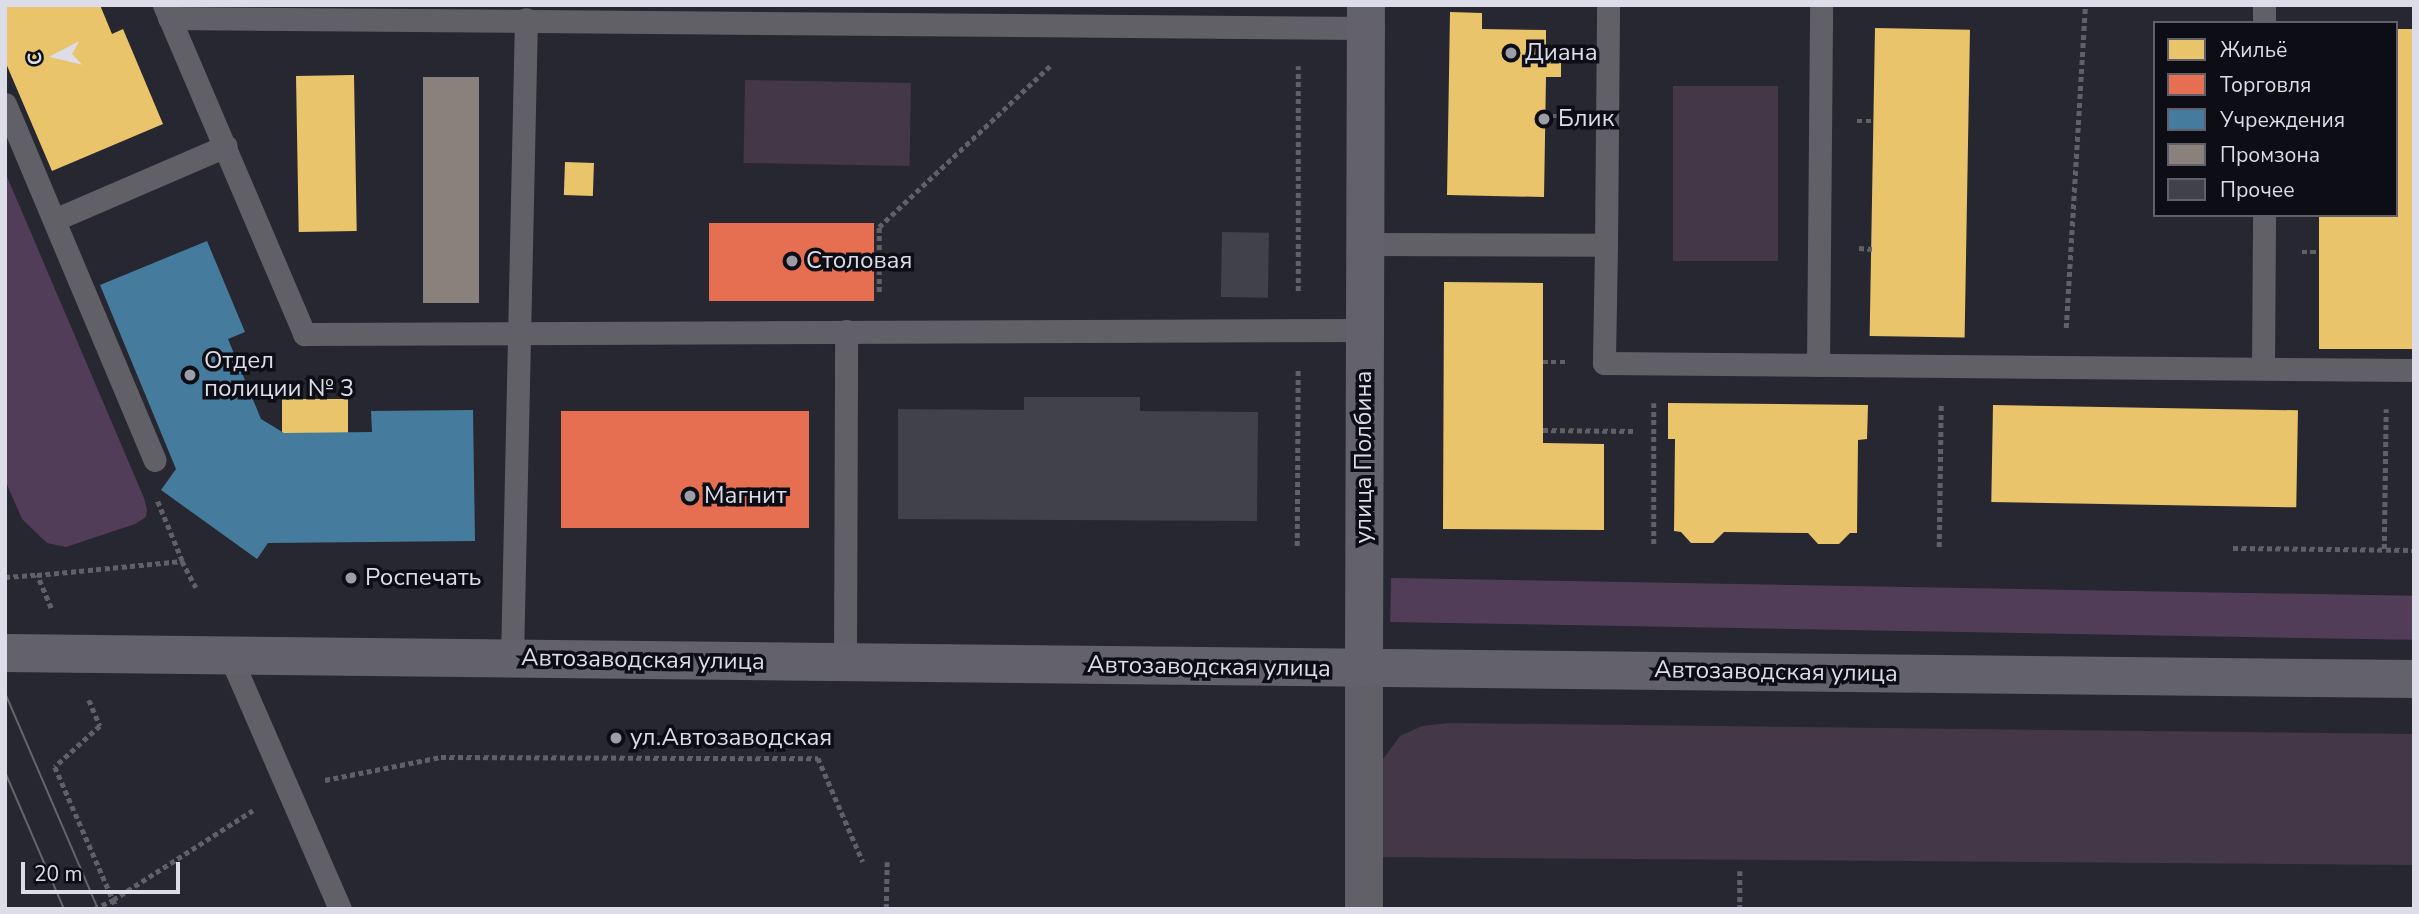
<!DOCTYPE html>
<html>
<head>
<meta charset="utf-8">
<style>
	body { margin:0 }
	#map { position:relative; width:2419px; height:914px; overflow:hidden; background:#272731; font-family:"Nunito Sans",sans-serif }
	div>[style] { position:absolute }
	.green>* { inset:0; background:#443748; transform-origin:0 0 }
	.forest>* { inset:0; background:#523d59; transform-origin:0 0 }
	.homes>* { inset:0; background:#e9c46a; transform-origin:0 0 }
	.shops>* { inset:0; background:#e76f51; transform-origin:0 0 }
	.public>* { inset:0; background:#457b9d }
	.industry>* { inset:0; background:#8a817c; transform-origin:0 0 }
	.building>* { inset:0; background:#404149; transform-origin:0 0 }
	.path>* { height:4.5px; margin-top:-2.25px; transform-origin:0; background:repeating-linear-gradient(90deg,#616067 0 5px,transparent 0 8.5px) }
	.lane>* { height:23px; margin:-11.5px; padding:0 11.5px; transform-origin:11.5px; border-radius:11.5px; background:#616067 }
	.street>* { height:38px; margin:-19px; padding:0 19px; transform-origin:19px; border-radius:19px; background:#616067 }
	.secondary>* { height:38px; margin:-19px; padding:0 19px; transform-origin:19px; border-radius:19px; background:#63626b }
	.tram>* { height:2px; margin:-1px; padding:0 1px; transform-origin:1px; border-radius:1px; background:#65646c }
	.dots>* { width:19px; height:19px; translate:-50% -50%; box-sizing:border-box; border:4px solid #0d0d15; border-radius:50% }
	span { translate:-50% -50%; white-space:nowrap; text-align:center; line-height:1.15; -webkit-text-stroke:7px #0d0d15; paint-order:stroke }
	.poi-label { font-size:24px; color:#dcdde9 }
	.left { translate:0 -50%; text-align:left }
	.street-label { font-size:24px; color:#dcdde9 }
	.frame { position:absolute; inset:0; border:7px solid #dcdde9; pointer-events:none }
	.legend { position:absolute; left:2153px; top:21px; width:245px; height:196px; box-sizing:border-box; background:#0d0d15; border:2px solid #60606a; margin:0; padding:9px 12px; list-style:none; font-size:21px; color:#dcdde9 }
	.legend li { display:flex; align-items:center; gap:14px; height:35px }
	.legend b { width:35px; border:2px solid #60606a }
	.north { position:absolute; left:21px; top:21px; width:70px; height:70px; -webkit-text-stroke:5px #0d0d15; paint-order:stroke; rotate:263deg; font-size:19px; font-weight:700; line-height:28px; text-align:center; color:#dcdde9 }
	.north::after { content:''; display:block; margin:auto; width:24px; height:32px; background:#dcdde9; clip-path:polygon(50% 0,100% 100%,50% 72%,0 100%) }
	.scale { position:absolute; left:21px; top:862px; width:159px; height:32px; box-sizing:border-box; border:4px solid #dcdde9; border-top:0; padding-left:9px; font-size:21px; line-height:24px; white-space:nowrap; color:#dcdde9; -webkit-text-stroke:5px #0d0d15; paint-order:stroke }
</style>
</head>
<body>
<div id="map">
	<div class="green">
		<i style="left:745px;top:80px;width:166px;height:83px;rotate:1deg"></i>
		<i style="left:1673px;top:86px;width:105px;height:175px"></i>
		<i style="clip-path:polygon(1448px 723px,2414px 734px,2414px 865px,1376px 857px,1378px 766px,1400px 736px,1422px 726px)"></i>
	</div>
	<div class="forest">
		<i style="clip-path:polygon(5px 172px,144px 498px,147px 510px,146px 517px,135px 524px,66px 547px,47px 543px,22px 519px,5px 480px)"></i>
		<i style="left:1391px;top:578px;width:1023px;height:44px;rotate:1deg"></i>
	</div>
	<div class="homes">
		<i style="clip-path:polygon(5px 5px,100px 5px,112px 34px,123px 29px,163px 124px,52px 171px,5px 61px)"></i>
		<i style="clip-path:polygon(1450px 12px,1482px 13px,1482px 29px,1546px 30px,1546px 60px,1561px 61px,1561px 77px,1546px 77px,1544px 197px,1447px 195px)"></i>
		<i style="left:1875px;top:28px;width:95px;height:308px;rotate:1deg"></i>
		<i style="clip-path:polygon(2396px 29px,2414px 29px,2414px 349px,2319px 349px,2319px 215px,2396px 215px)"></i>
		<i style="left:354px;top:75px;width:156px;height:58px;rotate:89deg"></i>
		<i style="left:565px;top:162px;width:29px;height:33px;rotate:2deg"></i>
		<i style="clip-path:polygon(1444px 282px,1543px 283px,1543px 443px,1604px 444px,1604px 530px,1443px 529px)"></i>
		<i style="left:348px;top:399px;width:34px;height:66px;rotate:90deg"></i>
		<i style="clip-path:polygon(1668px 403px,1868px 405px,1867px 439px,1858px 440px,1857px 533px,1850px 533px,1839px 544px,1818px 544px,1808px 533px,1724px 532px,1713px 543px,1691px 543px,1681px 532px,1674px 531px,1675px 439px,1668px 439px)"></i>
		<i style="left:1993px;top:405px;width:305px;height:97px;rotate:1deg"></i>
	</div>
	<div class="shops">
		<i style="left:709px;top:223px;width:165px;height:78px"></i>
		<i style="left:561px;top:411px;width:248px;height:117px"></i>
	</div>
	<div class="public">
		<i style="clip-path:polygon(207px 241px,245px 332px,228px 339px,261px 419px,284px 433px,372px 432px,371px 411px,473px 410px,475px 541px,268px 543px,257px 559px,161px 490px,176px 469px,100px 285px)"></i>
	</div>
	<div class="industry">
		<i style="left:423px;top:77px;width:56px;height:226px"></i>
	</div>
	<div class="building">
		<i style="left:1222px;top:232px;width:47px;height:65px;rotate:1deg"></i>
		<i style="clip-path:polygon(1024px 397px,1140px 397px,1140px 411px,1258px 412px,1257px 521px,898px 519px,898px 409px,1024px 410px)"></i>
	</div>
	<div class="path">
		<i style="left:1545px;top:116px;width:24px"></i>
		<i style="left:1857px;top:121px;width:17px"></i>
		<i style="left:1859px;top:248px;width:13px;rotate:4deg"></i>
		<i style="left:2302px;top:252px;width:16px"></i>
		<i style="left:1298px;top:291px;width:225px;rotate:-90deg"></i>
		<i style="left:879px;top:292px;width:65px;rotate:-90deg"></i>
		<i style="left:879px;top:227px;width:238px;rotate:-43.3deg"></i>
		<i style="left:2066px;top:328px;width:324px;rotate:-86.6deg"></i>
		<i style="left:1543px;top:362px;width:22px"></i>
		<i style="left:1654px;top:403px;width:143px;rotate:90deg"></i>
		<i style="left:1543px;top:430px;width:90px;rotate:0.6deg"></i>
		<i style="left:1297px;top:546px;width:176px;rotate:-89.7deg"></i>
		<i style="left:1939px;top:547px;width:142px;rotate:-89.2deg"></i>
		<i style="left:2233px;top:548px;width:181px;rotate:0.6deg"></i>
		<i style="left:2384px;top:549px;width:140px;rotate:-89.2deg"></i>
		<i style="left:182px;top:561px;width:30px;rotate:62deg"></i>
		<i style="left:5px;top:577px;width:32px;rotate:-4deg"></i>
		<i style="left:51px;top:608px;width:36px;rotate:-113deg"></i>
		<i style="left:37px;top:575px;width:146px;rotate:-5.5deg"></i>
		<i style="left:182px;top:561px;width:68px;rotate:-112.4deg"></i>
		<i style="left:89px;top:700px;width:28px;rotate:67deg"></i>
		<i style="left:100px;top:726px;width:61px;rotate:137.7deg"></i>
		<i style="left:55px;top:767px;width:155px;rotate:66.4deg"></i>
		<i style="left:325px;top:780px;width:118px;rotate:-11.2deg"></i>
		<i style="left:441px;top:757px;width:377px;rotate:0.2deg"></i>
		<i style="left:818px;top:758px;width:113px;rotate:66.6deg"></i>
		<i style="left:1740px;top:871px;width:38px;rotate:90deg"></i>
		<i style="left:94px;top:909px;width:21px;rotate:-25deg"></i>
		<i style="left:113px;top:900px;width:166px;rotate:-32.7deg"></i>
		<i style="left:886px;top:909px;width:47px;rotate:-88.8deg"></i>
	</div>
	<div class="lane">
		<i style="left:164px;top:5px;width:358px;rotate:66.9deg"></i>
		<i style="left:304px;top:334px;width:1061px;rotate:-0.22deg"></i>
		<i style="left:2264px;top:5px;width:18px;rotate:90deg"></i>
		<i style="left:169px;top:18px;width:1197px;rotate:0.48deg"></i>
		<i style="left:5px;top:104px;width:386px;rotate:67.2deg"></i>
		<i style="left:54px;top:220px;width:187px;rotate:-23.3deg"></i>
		<i style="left:1365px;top:244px;width:241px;rotate:0.2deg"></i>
		<i style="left:1606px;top:245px;width:118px;rotate:91deg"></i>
		<i style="left:1604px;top:363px;width:810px;rotate:0.5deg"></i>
		<i style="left:1606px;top:245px;width:240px;rotate:-89.5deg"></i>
		<i style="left:1818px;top:365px;width:360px;rotate:-89.5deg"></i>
		<i style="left:2263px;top:368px;width:153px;rotate:-89.6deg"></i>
		<i style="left:230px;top:656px;width:276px;rotate:66.5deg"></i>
		<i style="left:512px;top:659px;width:640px;rotate:-88.75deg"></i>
		<i style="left:845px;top:662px;width:331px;rotate:-89.8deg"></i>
	</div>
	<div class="street">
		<i style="left:1364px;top:668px;width:241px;rotate:90deg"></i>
	</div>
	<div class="secondary">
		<i style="left:5px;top:653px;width:2409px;rotate:0.62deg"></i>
		<i style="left:1364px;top:668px;width:663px;rotate:-89.83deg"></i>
	</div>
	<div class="tram">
		<i style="left:5px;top:693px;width:235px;rotate:66.7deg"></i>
		<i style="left:5px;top:772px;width:149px;rotate:66.7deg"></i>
	</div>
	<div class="dots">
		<i style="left:1511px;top:53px;background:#9d9da9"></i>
		<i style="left:1544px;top:119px;background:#9d9da9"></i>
		<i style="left:792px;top:261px;background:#9d9da9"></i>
		<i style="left:190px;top:375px;background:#9d9da9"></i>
		<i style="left:690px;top:496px;background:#9d9da9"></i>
		<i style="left:351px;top:578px;background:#9d9da9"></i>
		<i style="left:616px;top:738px;background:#9d9da9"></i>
	</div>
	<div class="poi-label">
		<span class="left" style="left:1525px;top:53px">Диана</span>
		<span class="left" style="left:1558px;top:119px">Блик</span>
		<span class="left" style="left:806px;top:261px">Столовая</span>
		<span class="left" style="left:204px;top:375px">Отдел<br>полиции № 3</span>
		<span class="left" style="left:704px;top:496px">Магнит</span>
		<span class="left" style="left:365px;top:578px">Роспечать</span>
		<span class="left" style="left:630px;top:738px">ул.Автозаводская</span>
	</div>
	<div class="street-label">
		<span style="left:1364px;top:457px;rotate:-90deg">улица Полбина</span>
		<span style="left:643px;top:660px;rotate:1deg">Автозаводская улица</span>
		<span style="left:1209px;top:667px;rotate:1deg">Автозаводская улица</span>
		<span style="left:1776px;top:672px;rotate:1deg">Автозаводская улица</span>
	</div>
	<div class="frame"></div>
	<ul class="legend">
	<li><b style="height:19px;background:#e9c46a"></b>Жильё</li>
	<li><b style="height:19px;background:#e76f51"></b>Торговля</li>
	<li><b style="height:19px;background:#457b9d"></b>Учреждения</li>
	<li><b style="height:19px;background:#8a817c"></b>Промзона</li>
	<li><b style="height:19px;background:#404149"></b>Прочее</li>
	</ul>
	<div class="north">С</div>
	<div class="scale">20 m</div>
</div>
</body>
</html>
